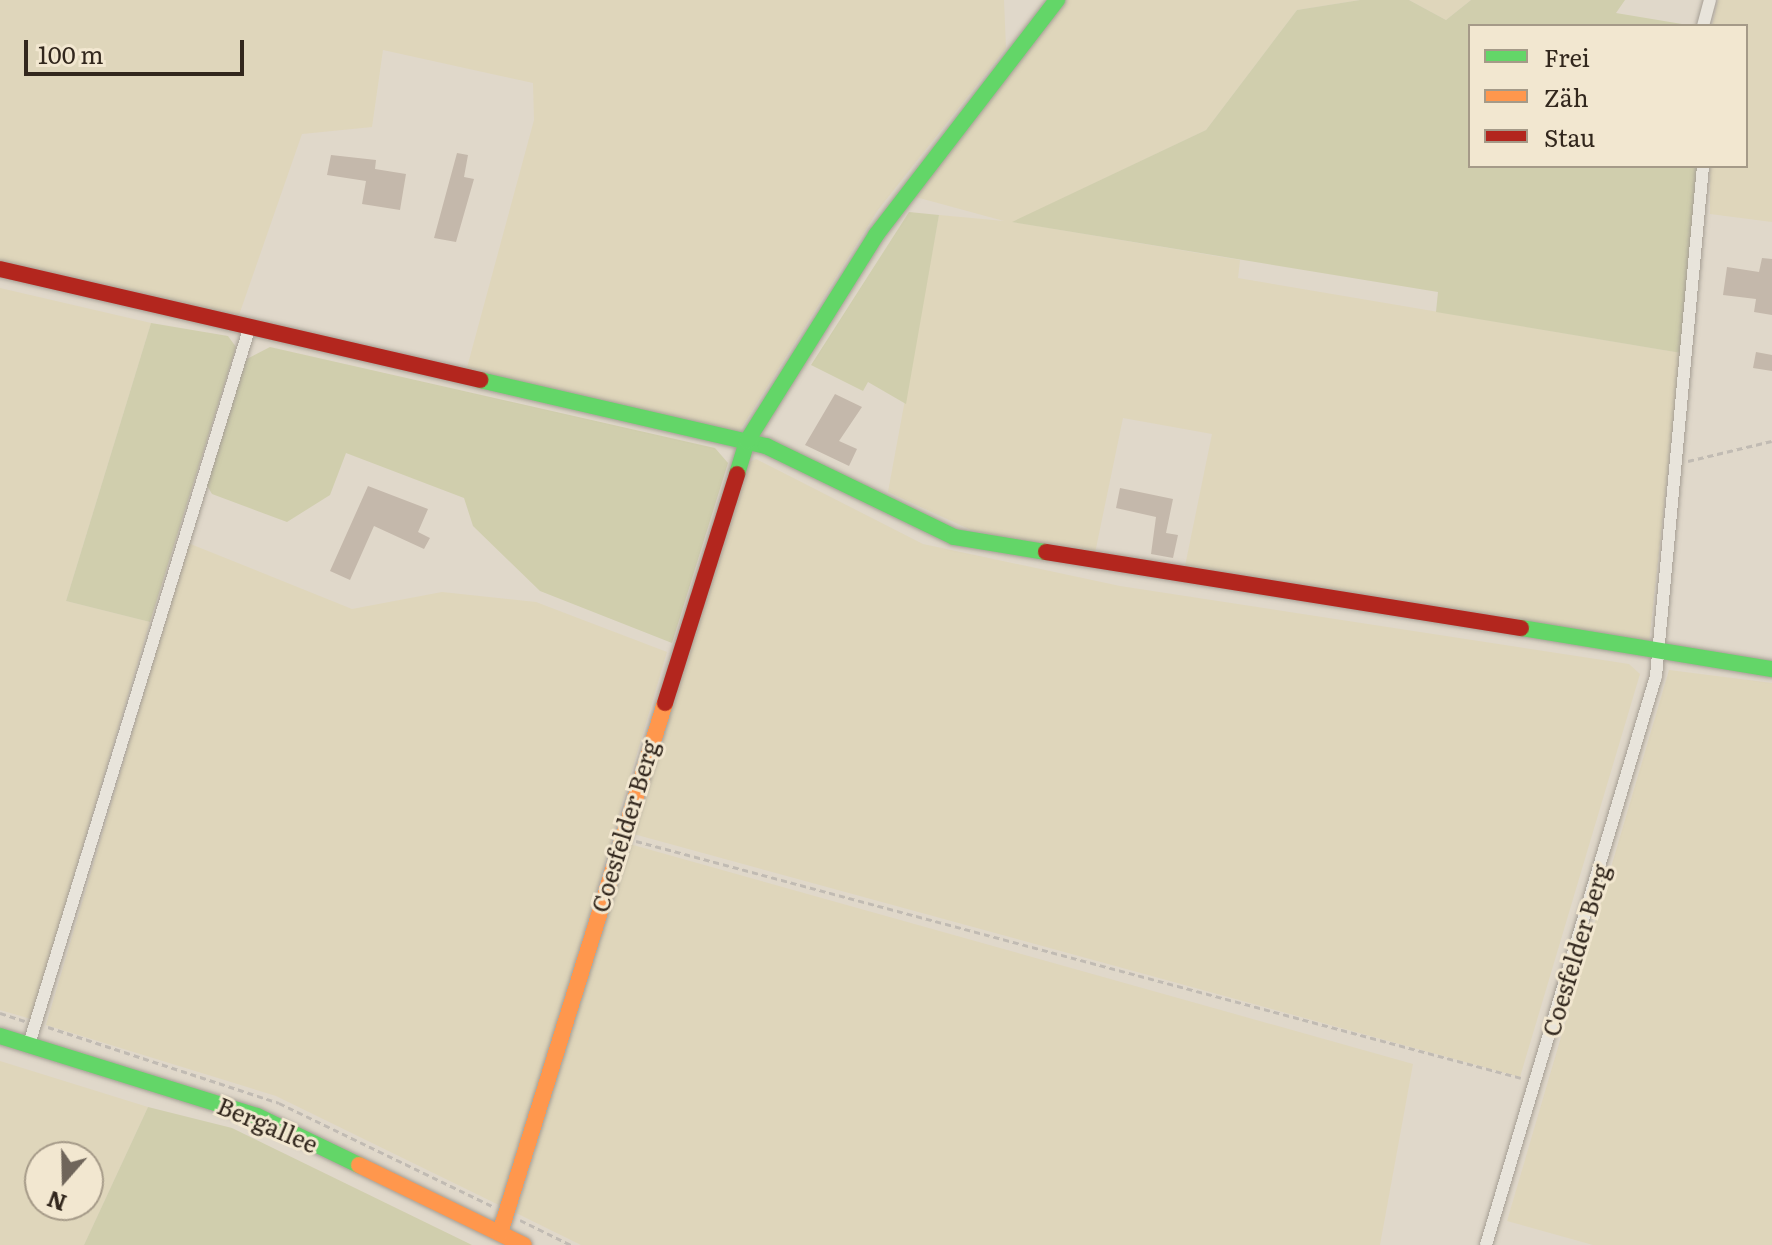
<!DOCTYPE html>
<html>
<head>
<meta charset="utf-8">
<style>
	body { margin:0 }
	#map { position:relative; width:1772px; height:1245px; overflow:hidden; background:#e0d8ca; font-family:Literata,serif }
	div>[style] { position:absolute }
	.farmland>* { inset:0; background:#dfd6bb }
	.green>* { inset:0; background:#d0cead }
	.building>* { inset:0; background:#c4b8ab }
	.path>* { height:3px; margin-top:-1.5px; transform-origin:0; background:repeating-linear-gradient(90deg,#c1bbb3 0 6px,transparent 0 10px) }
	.roads { filter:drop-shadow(0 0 2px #a59e94) drop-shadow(0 0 2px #a59e94) }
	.street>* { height:12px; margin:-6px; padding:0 6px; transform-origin:6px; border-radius:6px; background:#e8e4db }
	.fast>* { height:16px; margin:-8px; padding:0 8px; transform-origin:8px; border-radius:8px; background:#63d668 }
	.slow>* { height:16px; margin:-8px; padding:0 8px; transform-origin:8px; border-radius:8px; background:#ff974d }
	.jam>* { height:16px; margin:-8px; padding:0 8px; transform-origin:8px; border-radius:8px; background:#b3261e }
	span { translate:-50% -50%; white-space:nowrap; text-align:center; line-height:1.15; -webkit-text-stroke:6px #f2e7d0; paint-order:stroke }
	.street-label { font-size:24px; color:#32271d }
	.legend { position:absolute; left:1468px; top:24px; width:280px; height:144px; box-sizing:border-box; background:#f2e7d0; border:2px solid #a59a88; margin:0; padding:10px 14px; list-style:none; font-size:24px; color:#32271d }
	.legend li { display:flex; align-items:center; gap:16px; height:40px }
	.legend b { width:40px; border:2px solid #a59a88 }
	.north { position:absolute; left:24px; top:1141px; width:80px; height:80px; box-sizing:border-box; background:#f2e7d0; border:2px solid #a59a88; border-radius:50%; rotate:200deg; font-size:22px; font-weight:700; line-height:32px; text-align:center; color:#32271d }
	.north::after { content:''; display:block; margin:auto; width:28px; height:36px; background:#6f655a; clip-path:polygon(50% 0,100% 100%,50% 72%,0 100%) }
	.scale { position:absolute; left:24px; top:40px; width:220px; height:36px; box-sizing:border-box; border:4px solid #32271d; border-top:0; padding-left:10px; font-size:24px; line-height:28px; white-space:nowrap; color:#32271d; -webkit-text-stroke:6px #f2e7d0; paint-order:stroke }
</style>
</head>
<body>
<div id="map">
	<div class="farmland">
		<i style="clip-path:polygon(0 0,1004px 0,1006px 48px,878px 210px,740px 430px,722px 436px,465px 375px,534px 120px,533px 83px,383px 50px,372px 127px,302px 134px,238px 318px,0 266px)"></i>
		<i style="clip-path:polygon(1067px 0,1360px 0,1297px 10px,1206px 130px,1013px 222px,1240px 260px,1238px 278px,1681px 353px,1649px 643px,1184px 571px,1212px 434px,1123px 418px,1094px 558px,971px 530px,888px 492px,939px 215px,1004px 221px,912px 196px)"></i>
		<i style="clip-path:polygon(1409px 0,1471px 0,1446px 20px)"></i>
		<i style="clip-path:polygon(1718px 0,1772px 0,1772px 222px,1710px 214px,1710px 166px,1746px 166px,1746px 26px,1712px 26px)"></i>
		<i style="clip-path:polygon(0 288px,151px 323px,66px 601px,150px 622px,31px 1019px,0 1010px)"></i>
		<i style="clip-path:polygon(756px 459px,923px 544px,1120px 586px,1629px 664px,1640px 674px,1520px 1077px,630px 833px,741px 466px)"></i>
		<i style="clip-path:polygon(188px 543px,352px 609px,442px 592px,536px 602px,667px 652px,503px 1207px,276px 1096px,46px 1025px)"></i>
		<i style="clip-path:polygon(1669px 670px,1772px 683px,1772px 1245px,1593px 1245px,1507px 1221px)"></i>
		<i style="clip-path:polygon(626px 843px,1413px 1064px,1380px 1245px,581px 1245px,516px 1213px)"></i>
		<i style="clip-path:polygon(evenodd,0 1061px,148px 1107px,84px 1245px,0 1245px,0 1061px,40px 1157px,88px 1157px,88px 1205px,40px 1205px,40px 1157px)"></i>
	</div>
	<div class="green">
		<i style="clip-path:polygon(1360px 0,1409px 0,1446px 20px,1471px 0,1625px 0,1616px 13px,1694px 26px,1470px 26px,1470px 166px,1697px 166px,1681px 353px,1436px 312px,1438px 292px,1012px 222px,1206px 130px,1297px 10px)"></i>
		<i style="clip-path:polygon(909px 212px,939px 215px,906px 404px,868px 382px,863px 391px,811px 365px)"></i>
		<i style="clip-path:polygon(151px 323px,228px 336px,236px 347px,150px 622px,66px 601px)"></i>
		<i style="clip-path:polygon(270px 347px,715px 448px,728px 463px,672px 643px,540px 591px,473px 526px,464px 498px,346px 453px,330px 495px,287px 522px,212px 494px,205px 482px,243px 361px)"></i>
		<i style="clip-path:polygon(148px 1107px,232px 1128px,472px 1245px,84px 1245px)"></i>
	</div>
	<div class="building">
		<i style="clip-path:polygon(457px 153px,468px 155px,464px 177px,474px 179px,456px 242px,434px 238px)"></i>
		<i style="clip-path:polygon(331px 155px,376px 160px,375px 169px,406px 174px,400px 210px,362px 204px,366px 181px,327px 175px)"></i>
		<i style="clip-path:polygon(1762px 258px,1772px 259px,1772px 315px,1754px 312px,1756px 299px,1723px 295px,1727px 267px,1759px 272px)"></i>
		<i style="clip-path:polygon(1756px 352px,1772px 355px,1772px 371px,1753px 368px)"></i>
		<i style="clip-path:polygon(835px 394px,862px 407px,839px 441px,857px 449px,849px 466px,805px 445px)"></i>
		<i style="clip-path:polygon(368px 486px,428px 509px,418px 532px,430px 538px,424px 549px,374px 526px,350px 580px,330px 571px)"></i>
		<i style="clip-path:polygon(1120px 488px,1173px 499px,1166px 533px,1178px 535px,1173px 558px,1151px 554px,1156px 517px,1116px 508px)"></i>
	</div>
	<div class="path">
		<i style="left:1688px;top:461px;width:86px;rotate:-13.4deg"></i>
		<i style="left:636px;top:841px;width:916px;rotate:14.99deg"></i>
		<i style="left:0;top:1013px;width:26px;rotate:18deg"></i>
		<i style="left:48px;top:1027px;width:243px;rotate:18.2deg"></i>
		<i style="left:279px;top:1103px;width:237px;rotate:25.8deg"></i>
		<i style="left:520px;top:1220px;width:57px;rotate:26.1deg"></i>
	</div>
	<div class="roads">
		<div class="street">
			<i style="left:1703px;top:26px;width:27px;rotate:-75deg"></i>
			<i style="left:29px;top:1044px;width:751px;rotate:-72.89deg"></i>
			<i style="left:1486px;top:1245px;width:594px;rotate:-73.37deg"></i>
			<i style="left:1656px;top:676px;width:512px;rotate:-84.73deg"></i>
		</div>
		<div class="fast">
			<i style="left:480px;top:380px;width:294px;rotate:13deg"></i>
			<i style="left:766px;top:446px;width:209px;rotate:25.8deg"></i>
			<i style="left:954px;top:537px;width:93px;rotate:9.3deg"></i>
			<i style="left:737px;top:474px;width:34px;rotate:-73deg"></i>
			<i style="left:747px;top:441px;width:243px;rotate:-57.9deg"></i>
			<i style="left:876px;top:235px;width:297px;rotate:-52.4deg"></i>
			<i style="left:1521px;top:628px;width:254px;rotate:9.3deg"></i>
			<i style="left:0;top:1036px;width:269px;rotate:17.3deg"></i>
			<i style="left:257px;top:1116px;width:113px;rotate:25.7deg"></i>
		</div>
		<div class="slow">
			<i style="left:359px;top:1165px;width:183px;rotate:25.9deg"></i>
			<i style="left:500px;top:1233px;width:555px;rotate:-72.71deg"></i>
		</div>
		<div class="jam">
			<i style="left:0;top:269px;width:493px;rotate:13deg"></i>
			<i style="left:1046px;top:552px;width:481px;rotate:9.1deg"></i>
			<i style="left:665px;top:703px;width:240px;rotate:-72.5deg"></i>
		</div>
	</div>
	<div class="street-label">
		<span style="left:624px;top:826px;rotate:-73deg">Coesfelder Berg</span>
		<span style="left:1575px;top:950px;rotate:-73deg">Coesfelder Berg</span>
		<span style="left:268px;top:1124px;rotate:23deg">Bergallee</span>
	</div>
	<ul class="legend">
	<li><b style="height:10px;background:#63d668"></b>Frei</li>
	<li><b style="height:10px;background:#ff974d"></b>Zäh</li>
	<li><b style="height:10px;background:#b3261e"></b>Stau</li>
	</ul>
	<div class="north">N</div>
	<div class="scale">100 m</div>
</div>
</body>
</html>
